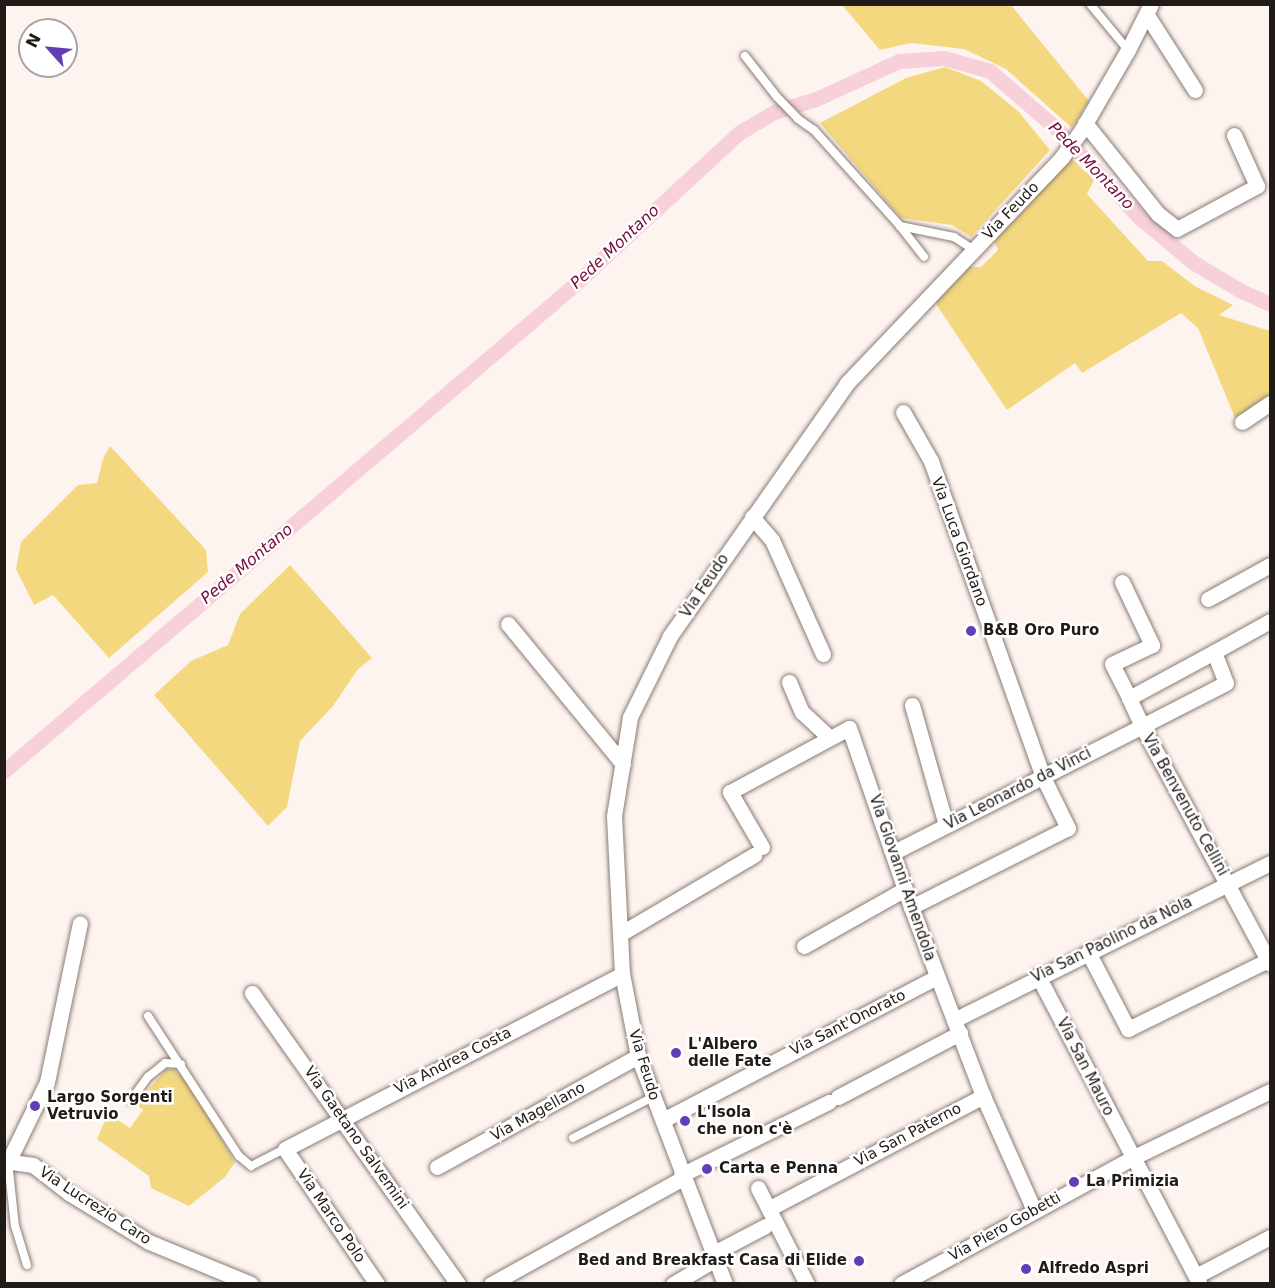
<!DOCTYPE html>
<html>
<head>
<meta charset="utf-8">
<style>
	body { margin:0 }
	#map { position:relative; width:1275px; height:1288px; overflow:hidden; background:#fef4ef; font-family:"DejaVu Sans",sans-serif }
	div>[style] { position:absolute }
	.green>* { inset:0; background:#f3d880 }
	.canal>* { height:15px; margin:-7.5px; padding:0 7.5px; transform-origin:7.5px; border-radius:7.5px; background:#f7d0da }
	.roads { filter:drop-shadow(0 0 2px #8a7b74) drop-shadow(0 0 2px #8a7b74) }
	.service>* { height:8px; margin:-4px; padding:0 4px; transform-origin:4px; border-radius:4px; background:#fff }
	.minor>* { height:15px; margin:-7.5px; padding:0 7.5px; transform-origin:7.5px; border-radius:7.5px; background:#fff }
	.dots>* { width:16px; height:16px; translate:-50% -50%; box-sizing:border-box; border:3px solid #fff; border-radius:50% }
	span { translate:-50% -50%; white-space:nowrap; text-align:center; line-height:1.15; -webkit-text-stroke:5px #fff; paint-order:stroke }
	.street-label { font-size:15px; color:#211b18 }
	.poi-label { font-size:15px; color:#211b18; font-weight:700 }
	.left { translate:0 -50%; text-align:left }
	.right { translate:-100% -50%; text-align:right }
	.water-label { font-size:16px; color:#78093d; font-style:italic }
	.frame { position:absolute; inset:0; border:6px solid #211b18; pointer-events:none }
	.north { position:absolute; left:18px; top:18px; width:60px; height:60px; box-sizing:border-box; background:#fff; border:2px solid #a6a4a3; border-radius:50%; rotate:297deg; font-size:16px; font-weight:700; line-height:24px; text-align:center; color:#211b18 }
	.north::after { content:''; display:block; margin:auto; width:21px; height:27px; background:#623eb6; clip-path:polygon(50% 0,100% 100%,50% 72%,0 100%) }
</style>
</head>
<body>
<div id="map">
	<div class="green">
		<i style="clip-path:polygon(842px 5px,1011px 5px,1089px 101px,1072px 128px,1006px 69px,964px 49px,911px 43px,880px 50px)"></i>
		<i style="clip-path:polygon(945px 67px,981px 81px,1018px 111px,1050px 150px,971px 237px,952px 225px,901px 218px,820px 123px,906px 78px)"></i>
		<i style="clip-path:polygon(1070px 157px,1094px 180px,1087px 194px,1148px 261px,1162px 261px,1196px 287px,1233px 305px,1219px 315px,1270px 331px,1270px 395px,1235px 418px,1198px 328px,1181px 313px,1082px 373px,1075px 363px,1007px 410px,934px 301px,969px 267px,981px 267px,998px 250px,994px 240px)"></i>
		<i style="clip-path:polygon(110px 446px,206px 550px,208px 572px,109px 658px,53px 595px,34px 605px,16px 569px,21px 542px,78px 485px,97px 483px,103px 459px)"></i>
		<i style="clip-path:polygon(290px 565px,372px 658px,358px 669px,333px 706px,300px 741px,287px 807px,268px 826px,154px 695px,191px 661px,228px 645px,240px 614px)"></i>
		<i style="clip-path:polygon(166px 1069px,174px 1069px,188px 1082px,235px 1162px,225px 1177px,189px 1206px,151px 1188px,149px 1176px,97px 1139px,108px 1114px,130px 1128px,143px 1110px,136px 1104px)"></i>
	</div>
	<div class="canal">
		<i style="left:4px;top:771px;width:748px;rotate:-40.44deg"></i>
		<i style="left:573px;top:286px;width:226px;rotate:-42.7deg"></i>
		<i style="left:739px;top:133px;width:41px;rotate:-31deg"></i>
		<i style="left:774px;top:112px;width:44px;rotate:-17.2deg"></i>
		<i style="left:816px;top:99px;width:91px;rotate:-24.6deg"></i>
		<i style="left:899px;top:61px;width:45px;rotate:-3.8deg"></i>
		<i style="left:944px;top:58px;width:48px;rotate:15.8deg"></i>
		<i style="left:990px;top:71px;width:91px;rotate:41deg"></i>
		<i style="left:1059px;top:131px;width:117px;rotate:47.1deg"></i>
		<i style="left:1139px;top:217px;width:72px;rotate:39.9deg"></i>
		<i style="left:1194px;top:263px;width:55px;rotate:30.8deg"></i>
		<i style="left:1241px;top:291px;width:32px;rotate:24deg"></i>
	</div>
	<div class="roads">
		<div class="service">
			<i style="left:1090px;top:4px;width:60px;rotate:50.4deg"></i>
			<i style="left:745px;top:56px;width:52px;rotate:52deg"></i>
			<i style="left:777px;top:97px;width:30px;rotate:46deg"></i>
			<i style="left:798px;top:119px;width:19px;rotate:35deg"></i>
			<i style="left:814px;top:130px;width:129px;rotate:48.1deg"></i>
			<i style="left:900px;top:226px;width:55px;rotate:11.5deg"></i>
			<i style="left:954px;top:237px;width:24px;rotate:33deg"></i>
			<i style="left:900px;top:226px;width:39px;rotate:52deg"></i>
			<i style="left:148px;top:1016px;width:167px;rotate:57deg"></i>
			<i style="left:239px;top:1156px;width:16px;rotate:40deg"></i>
			<i style="left:251px;top:1166px;width:38px;rotate:-27deg"></i>
			<i style="left:131px;top:1100px;width:29px;rotate:-54deg"></i>
			<i style="left:148px;top:1077px;width:22px;rotate:-39deg"></i>
			<i style="left:165px;top:1063px;width:16px;rotate:4deg"></i>
			<i style="left:573px;top:1138px;width:90px;rotate:-27.1deg"></i>
			<i style="left:8px;top:1162px;width:64px;rotate:83.8deg"></i>
			<i style="left:15px;top:1226px;width:41px;rotate:72.9deg"></i>
		</div>
		<div class="minor">
			<i style="left:1147px;top:15px;width:89px;rotate:57.4deg"></i>
			<i style="left:1085px;top:123px;width:117px;rotate:51.3deg"></i>
			<i style="left:1158px;top:214px;width:24px;rotate:38deg"></i>
			<i style="left:1177px;top:229px;width:91px;rotate:-28.3deg"></i>
			<i style="left:1257px;top:186px;width:56px;rotate:-114.3deg"></i>
			<i style="left:903px;top:412px;width:56px;rotate:60.3deg"></i>
			<i style="left:931px;top:461px;width:335px;rotate:70.5deg"></i>
			<i style="left:1043px;top:777px;width:57px;rotate:63.9deg"></i>
			<i style="left:1068px;top:828px;width:176px;rotate:153.3deg"></i>
			<i style="left:1242px;top:422px;width:34px;rotate:-34deg"></i>
			<i style="left:752px;top:517px;width:30px;rotate:49deg"></i>
			<i style="left:772px;top:540px;width:125px;rotate:65.9deg"></i>
			<i style="left:1122px;top:582px;width:70px;rotate:64.5deg"></i>
			<i style="left:1152px;top:645px;width:44px;rotate:154.6deg"></i>
			<i style="left:1112px;top:664px;width:38px;rotate:63deg"></i>
			<i style="left:1208px;top:599px;width:71px;rotate:-28.7deg"></i>
			<i style="left:508px;top:624px;width:181px;rotate:50.6deg"></i>
			<i style="left:1214px;top:652px;width:33px;rotate:69deg"></i>
			<i style="left:1226px;top:683px;width:94px;rotate:152.9deg"></i>
			<i style="left:1142px;top:726px;width:31px;rotate:-115deg"></i>
			<i style="left:1129px;top:698px;width:97px;rotate:-28.4deg"></i>
			<i style="left:1214px;top:652px;width:64px;rotate:-29deg"></i>
			<i style="left:789px;top:682px;width:33px;rotate:67deg"></i>
			<i style="left:802px;top:712px;width:37px;rotate:43deg"></i>
			<i style="left:912px;top:705px;width:125px;rotate:74.2deg"></i>
			<i style="left:762px;top:847px;width:64px;rotate:-120.2deg"></i>
			<i style="left:730px;top:792px;width:135px;rotate:-28.3deg"></i>
			<i style="left:849px;top:728px;width:189px;rotate:70.9deg"></i>
			<i style="left:911px;top:907px;width:121px;rotate:69.2deg"></i>
			<i style="left:954px;top:1020px;width:81px;rotate:69.1deg"></i>
			<i style="left:983px;top:1096px;width:125px;rotate:65.9deg"></i>
			<i style="left:894px;top:852px;width:278px;rotate:-26.9deg"></i>
			<i style="left:1142px;top:726px;width:270px;rotate:61.7deg"></i>
			<i style="left:620px;top:934px;width:156px;rotate:-30.5deg"></i>
			<i style="left:804px;top:946px;width:116px;rotate:-29.4deg"></i>
			<i style="left:1088px;top:952px;width:87px;rotate:62.5deg"></i>
			<i style="left:1128px;top:1029px;width:156px;rotate:-26.2deg"></i>
			<i style="left:1038px;top:976px;width:348px;rotate:62.3deg"></i>
			<i style="left:252px;top:993px;width:357px;rotate:54.7deg"></i>
			<i style="left:954px;top:1020px;width:353px;rotate:-26.4deg"></i>
			<i style="left:838px;top:1097px;width:138px;rotate:-27.7deg"></i>
			<i style="left:663px;top:1120px;width:309px;rotate:-27.6deg"></i>
			<i style="left:4px;top:1161px;width:29px;rotate:8deg"></i>
			<i style="left:33px;top:1165px;width:46px;rotate:37.9deg"></i>
			<i style="left:69px;top:1193px;width:94px;rotate:31.5deg"></i>
			<i style="left:149px;top:1242px;width:110px;rotate:22.4deg"></i>
			<i style="left:8px;top:1162px;width:89px;rotate:-64deg"></i>
			<i style="left:47px;top:1082px;width:162px;rotate:-78.3deg"></i>
			<i style="left:437px;top:1167px;width:230px;rotate:-28.9deg"></i>
			<i style="left:681px;top:1175px;width:165px;rotate:-26.3deg"></i>
			<i style="left:758px;top:1188px;width:108px;rotate:63deg"></i>
			<i style="left:770px;top:1208px;width:241px;rotate:-27.7deg"></i>
			<i style="left:712px;top:1254px;width:60px;rotate:-27.8deg"></i>
			<i style="left:1196px;top:1276px;width:84px;rotate:-27.8deg"></i>
			<i style="left:377px;top:1284px;width:163px;rotate:-124.3deg"></i>
			<i style="left:285px;top:1149px;width:380px;rotate:-27.4deg"></i>
			<i style="left:491px;top:1284px;width:219px;rotate:-28.9deg"></i>
			<i style="left:673px;top:1284px;width:48px;rotate:-30.3deg"></i>
			<i style="left:725px;top:1284px;width:244px;rotate:-110.9deg"></i>
			<i style="left:638px;top:1056px;width:84px;rotate:-101deg"></i>
			<i style="left:622px;top:974px;width:158px;rotate:-92.9deg"></i>
			<i style="left:614px;top:816px;width:100px;rotate:-80.8deg"></i>
			<i style="left:630px;top:717px;width:90px;rotate:-63.7deg"></i>
			<i style="left:670px;top:636px;width:309px;rotate:-55deg"></i>
			<i style="left:847px;top:383px;width:312px;rotate:-46.4deg"></i>
			<i style="left:1062px;top:157px;width:34px;rotate:-54deg"></i>
			<i style="left:1082px;top:129px;width:91px;rotate:-59.8deg"></i>
			<i style="left:1128px;top:50px;width:51px;rotate:-63.4deg"></i>
			<i style="left:901px;top:1284px;width:263px;rotate:-28.6deg"></i>
			<i style="left:1132px;top:1158px;width:153px;rotate:-25.9deg"></i>
		</div>
	</div>
	<div class="dots">
		<i style="left:971px;top:631px;background:#623eb6"></i>
		<i style="left:676px;top:1053px;background:#623eb6"></i>
		<i style="left:35px;top:1106px;background:#623eb6"></i>
		<i style="left:685px;top:1121px;background:#623eb6"></i>
		<i style="left:707px;top:1169px;background:#623eb6"></i>
		<i style="left:1074px;top:1182px;background:#623eb6"></i>
		<i style="left:859px;top:1261px;background:#623eb6"></i>
		<i style="left:1026px;top:1269px;background:#623eb6"></i>
	</div>
	<div class="street-label">
		<span style="left:1011px;top:211px;rotate:-46deg">Via Feudo</span>
		<span style="left:959px;top:542px;rotate:70deg">Via Luca Giordano</span>
		<span style="left:705px;top:586px;rotate:-56deg">Via Feudo</span>
		<span style="left:1018px;top:789px;rotate:-27deg">Via Leonardo da Vinci</span>
		<span style="left:1185px;top:805px;rotate:61deg">Via Benvenuto Cellini</span>
		<span style="left:902px;top:878px;rotate:71deg">Via Giovanni Amendola</span>
		<span style="left:1112px;top:940px;rotate:-26deg">Via San Paolino da Nola</span>
		<span style="left:848px;top:1023px;rotate:-27deg">Via Sant'Onorato</span>
		<span style="left:453px;top:1061px;rotate:-27deg">Via Andrea Costa</span>
		<span style="left:644px;top:1065px;rotate:73deg">Via Feudo</span>
		<span style="left:1085px;top:1067px;rotate:63deg">Via San Mauro</span>
		<span style="left:538px;top:1112px;rotate:-29deg">Via Magellano</span>
		<span style="left:908px;top:1135px;rotate:-28deg">Via San Paterno</span>
		<span style="left:356px;top:1138px;rotate:55deg">Via Gaetano Salvemini</span>
		<span style="left:95px;top:1206px;rotate:33deg">Via Lucrezio Caro</span>
		<span style="left:331px;top:1216px;rotate:56deg">Via Marco Polo</span>
		<span style="left:1005px;top:1227px;rotate:-29deg">Via Piero Gobetti</span>
	</div>
	<div class="poi-label">
		<span class="left" style="left:983px;top:631px">B&amp;B Oro Puro</span>
		<span class="left" style="left:688px;top:1053px">L'Albero<br>delle Fate</span>
		<span class="left" style="left:47px;top:1106px">Largo Sorgenti<br>Vetruvio</span>
		<span class="left" style="left:697px;top:1121px">L'Isola<br>che non c'è</span>
		<span class="left" style="left:719px;top:1169px">Carta e Penna</span>
		<span class="left" style="left:1086px;top:1182px">La Primizia</span>
		<span class="right" style="left:847px;top:1261px">Bed and Breakfast Casa di Elide</span>
		<span class="left" style="left:1038px;top:1269px">Alfredo Aspri</span>
	</div>
	<div class="water-label">
		<span style="left:1091px;top:166px;rotate:46deg">Pede Montano</span>
		<span style="left:615px;top:247px;rotate:-43deg">Pede Montano</span>
		<span style="left:247px;top:564px;rotate:-40deg">Pede Montano</span>
	</div>
	<div class="frame"></div>
	<div class="north">N</div>
</div>
</body>
</html>
